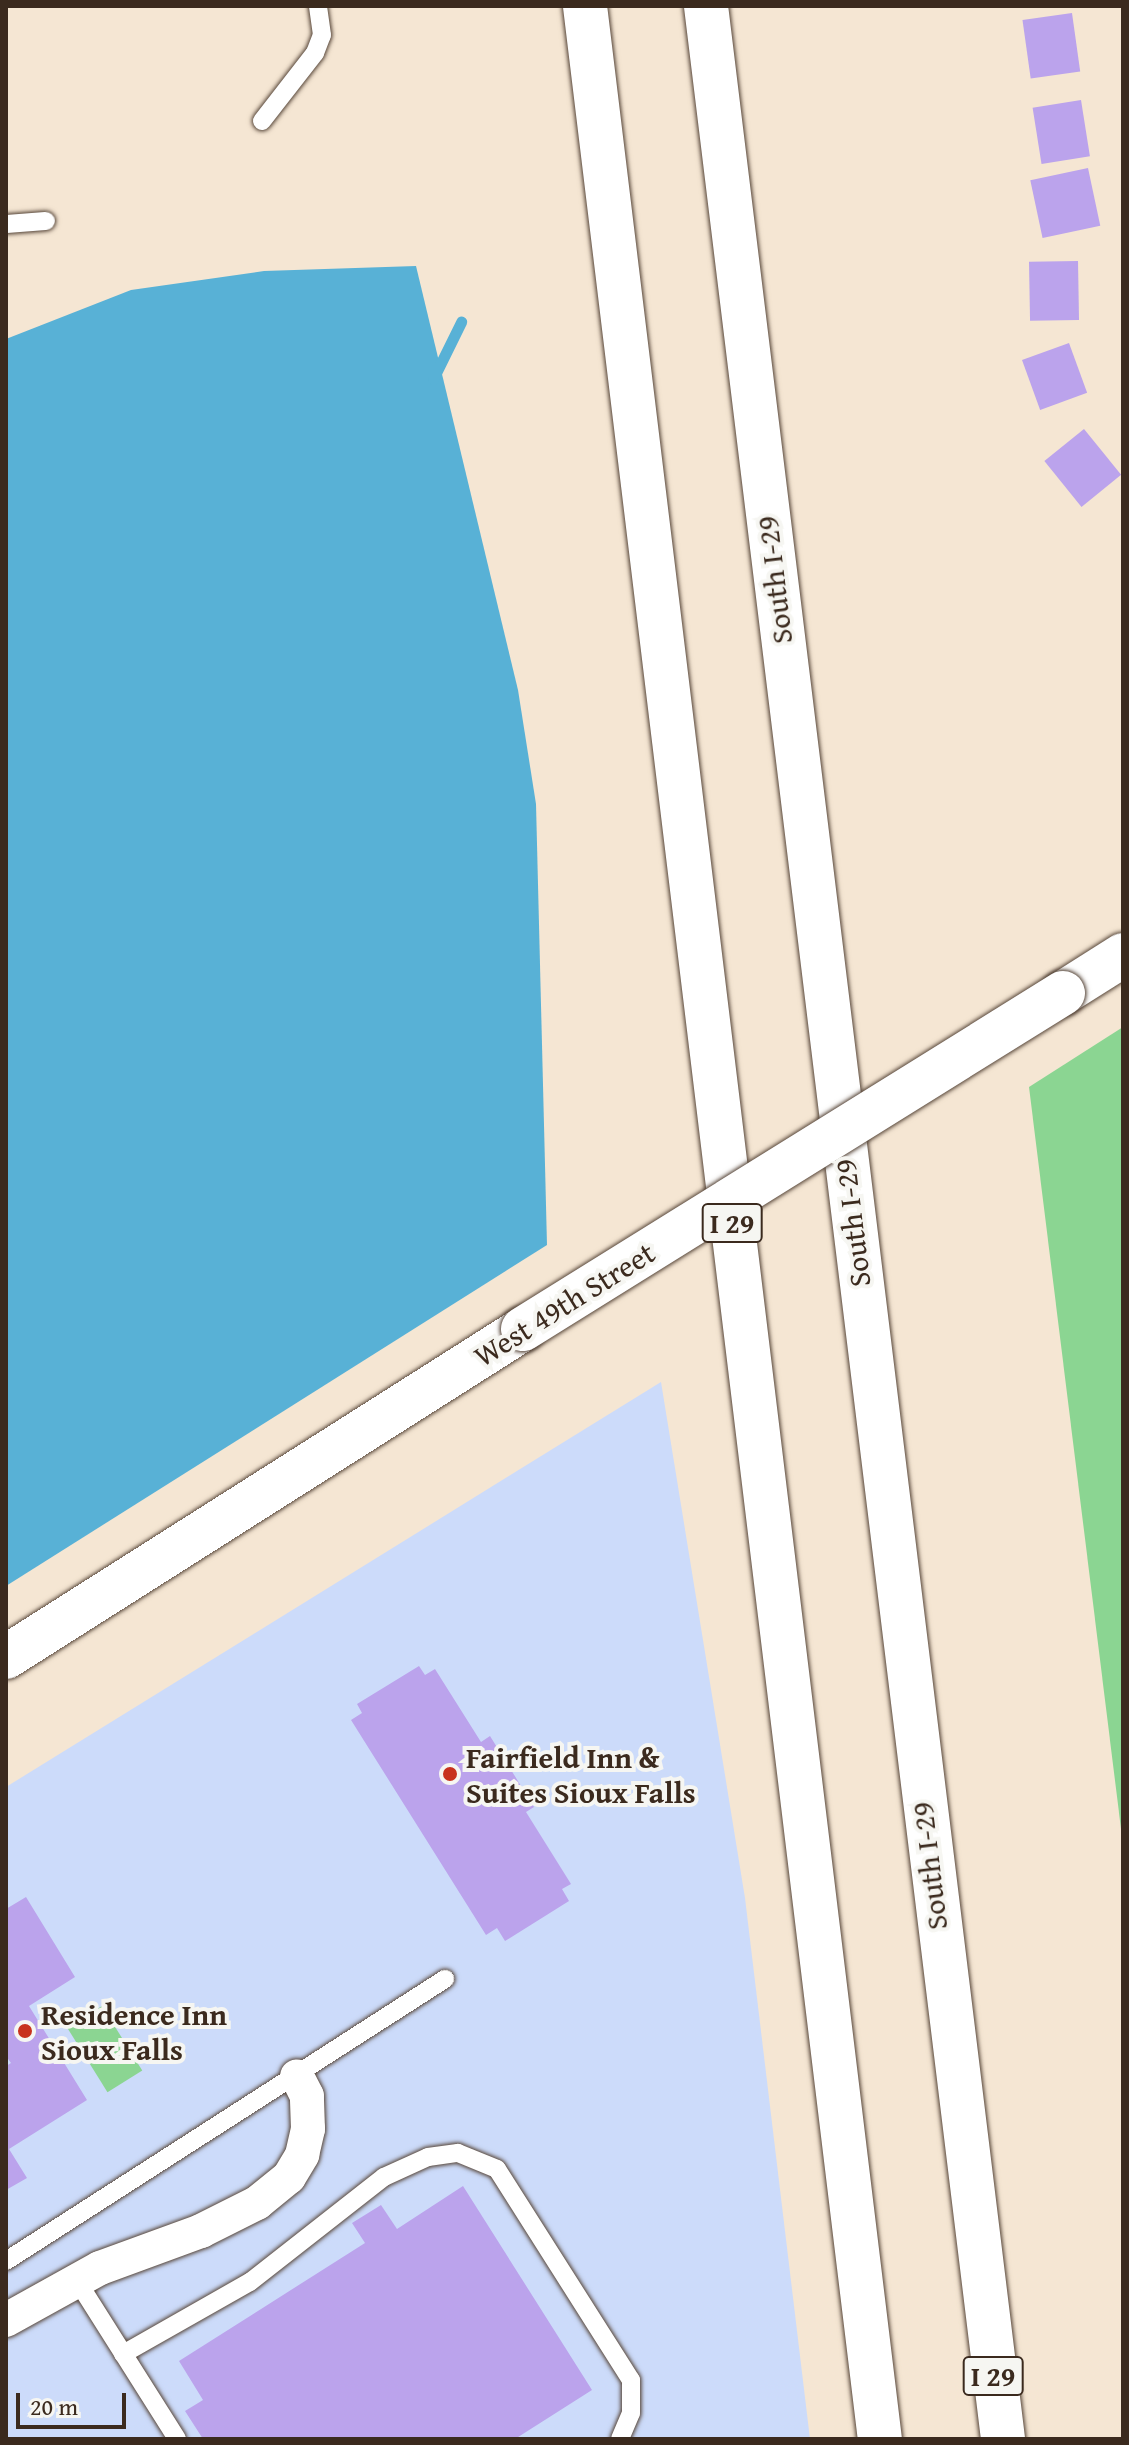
<!DOCTYPE html>
<html>
<head>
<meta charset="utf-8">
<style>
	body { margin:0 }
	#map { position:relative; width:1129px; height:2445px; overflow:hidden; background:#f5e6d3; font-family:"Gentium Book Plus",serif }
	div>[style] { position:absolute }
	.built>* { inset:0; background:#ccdbfa }
	.green>* { inset:0; background:#8bd592; transform-origin:0 0 }
	.water>* { inset:0; background:#58b1d6 }
	.stream>* { height:11px; margin:-5.5px; padding:0 5.5px; transform-origin:5.5px; border-radius:5.5px; background:#58b1d6 }
	.building>* { inset:0; background:#bba3ec; transform-origin:0 0 }
	.roads { filter:drop-shadow(0 0 2px #574639) drop-shadow(0 0 2px #574639) }
	.service>* { height:18px; margin:-9px; padding:0 9px; transform-origin:9px; border-radius:9px; background:#fff }
	.minor>* { height:34px; margin:-17px; padding:0 17px; transform-origin:17px; border-radius:17px; background:#fff }
	.tertiary>* { height:44px; margin:-22px; padding:0 22px; transform-origin:22px; border-radius:22px; background:#fff }
	.motorway>* { height:44px; margin:-22px; padding:0 22px; transform-origin:22px; border-radius:22px; background:#fff }
	.bridges { filter:drop-shadow(0 0 2px #574639) drop-shadow(0 0 2px #574639) }
	.tertiary-bridge>* { height:44px; margin:-22px; padding:0 22px; transform-origin:22px; border-radius:22px; background:#fff }
	.dots>* { width:22px; height:22px; translate:-50% -50%; box-sizing:border-box; border:4px solid #f6f6f2; border-radius:50% }
	span { translate:-50% -50%; white-space:nowrap; text-align:center; line-height:1.15; -webkit-text-stroke:8px #f6f6f2; paint-order:stroke }
	.shield-label span { padding:2px 6px; background:#f6f6f2; border:2px solid; border-radius:6px; -webkit-text-stroke-width:0 }
	.shield-label { font-size:28px; color:#3b2a1e; font-weight:700 }
	.street-label { font-size:30px; color:#3b2a1e }
	.poi-label { font-size:30px; color:#3b2a1e; font-weight:700 }
	.left { translate:0 -50%; text-align:left }
	.frame { position:absolute; inset:0; border:8px solid #3b2a1e; pointer-events:none }
	.scale { position:absolute; left:16px; top:2393px; width:110px; height:36px; box-sizing:border-box; border:4px solid #3b2a1e; border-top:0; padding-left:10px; font-size:24px; line-height:28px; white-space:nowrap; color:#3b2a1e; -webkit-text-stroke:6px #f6f6f2; paint-order:stroke }
</style>
</head>
<body>
<div id="map">
	<div class="built">
		<i style="clip-path:polygon(661px 1382px,745px 1898px,810px 2439px,6px 2439px,6px 1787px)"></i>
	</div>
	<div class="green">
		<i style="clip-path:polygon(1123px 1027px,1123px 1845px,1029px 1087px)"></i>
		<i style="left:102px;top:2006px;width:76px;height:41px;rotate:58deg"></i>
	</div>
	<div class="water">
		<i style="clip-path:polygon(416px 266px,518px 690px,536px 804px,547px 1245px,6px 1586px,6px 339px,131px 290px,264px 271px)"></i>
	</div>
	<div class="stream">
		<i style="left:433px;top:379px;width:64px;rotate:-63.8deg"></i>
	</div>
	<div class="building">
		<i style="left:1072px;top:13px;width:59px;height:50px;rotate:82deg"></i>
		<i style="left:1081px;top:100px;width:57px;height:49px;rotate:81deg"></i>
		<i style="left:1088px;top:168px;width:59px;height:59px;rotate:78deg"></i>
		<i style="left:1078px;top:261px;width:59px;height:49px;rotate:89deg"></i>
		<i style="left:1069px;top:343px;width:53px;height:50px;rotate:70deg"></i>
		<i style="left:1084px;top:429px;width:59px;height:51px;rotate:51deg"></i>
		<i style="clip-path:polygon(419px 1666px,425px 1675px,435px 1669px,481px 1742px,490px 1736px,534px 1807px,526px 1812px,571px 1884px,562px 1889px,569px 1901px,505px 1941px,497px 1928px,486px 1935px,351px 1720px,362px 1713px,357px 1704px)"></i>
		<i style="clip-path:polygon(26px 1897px,75px 1977px,29px 2006px,87px 2100px,9px 2149px,27px 2178px,6px 2190px,6px 2066px,11px 2063px,6px 2056px,6px 1909px)"></i>
		<i style="clip-path:polygon(463px 2186px,592px 2390px,515px 2439px,203px 2439px,185px 2411px,203px 2400px,179px 2361px,365px 2243px,352px 2223px,381px 2205px,397px 2229px)"></i>
	</div>
	<div class="roads">
		<div class="service">
			<i style="left:262px;top:121px;width:86px;rotate:-52.1deg"></i>
			<i style="left:315px;top:53px;width:19px;rotate:-69deg"></i>
			<i style="left:322px;top:35px;width:29px;rotate:-98deg"></i>
			<i style="left:6px;top:224px;width:40px;rotate:-4.3deg"></i>
			<i style="left:6px;top:2261px;width:522px;rotate:-32.72deg"></i>
			<i style="left:76px;top:2279px;width:189px;rotate:57.7deg"></i>
			<i style="left:123px;top:2354px;width:146px;rotate:-29.6deg"></i>
			<i style="left:250px;top:2282px;width:170px;rotate:-38.1deg"></i>
			<i style="left:384px;top:2177px;width:48px;rotate:-24.4deg"></i>
			<i style="left:428px;top:2157px;width:30px;rotate:-8deg"></i>
			<i style="left:458px;top:2153px;width:42px;rotate:22.3deg"></i>
			<i style="left:497px;top:2169px;width:250px;rotate:57.6deg"></i>
			<i style="left:631px;top:2380px;width:33px;rotate:90deg"></i>
			<i style="left:631px;top:2413px;width:28px;rotate:113deg"></i>
		</div>
		<div class="minor">
			<i style="left:6px;top:2320px;width:107px;rotate:-29deg"></i>
			<i style="left:100px;top:2268px;width:108px;rotate:-20.1deg"></i>
			<i style="left:201px;top:2231px;width:63px;rotate:-26.6deg"></i>
			<i style="left:257px;top:2203px;width:41px;rotate:-39.1deg"></i>
			<i style="left:289px;top:2177px;width:26px;rotate:-59deg"></i>
			<i style="left:302px;top:2155px;width:27px;rotate:-77deg"></i>
			<i style="left:308px;top:2129px;width:33px;rotate:-92deg"></i>
			<i style="left:307px;top:2096px;width:22px;rotate:-117deg"></i>
		</div>
		<div class="tertiary">
			<i style="left:1063px;top:993px;width:71px;rotate:-32.3deg"></i>
			<i style="left:6px;top:1657px;width:612px;rotate:-32.39deg"></i>
		</div>
		<div class="motorway">
			<i style="left:585px;top:6px;width:2451px;rotate:83.09deg"></i>
			<i style="left:706px;top:6px;width:2451px;rotate:83.04deg"></i>
		</div>
	</div>
	<div class="bridges">
		<div class="tertiary-bridge">
			<i style="left:523px;top:1329px;width:636px;rotate:-31.89deg"></i>
		</div>
	</div>
	<div class="dots">
		<i style="left:450px;top:1774px;background:#c8321e"></i>
		<i style="left:25px;top:2031px;background:#c8321e"></i>
	</div>
	<div class="shield-label">
		<span style="left:732px;top:1223px">I 29</span>
		<span style="left:993px;top:2376px">I 29</span>
	</div>
	<div class="street-label">
		<span style="left:774px;top:580px;rotate:-97deg">South I-29</span>
		<span style="left:852px;top:1223px;rotate:-97deg">South I-29</span>
		<span style="left:564px;top:1304px;rotate:-32deg">West 49th Street</span>
		<span style="left:929px;top:1866px;rotate:-97deg">South I-29</span>
	</div>
	<div class="poi-label">
		<span class="left" style="left:466px;top:1774px">Fairfield Inn &amp;<br>Suites Sioux Falls</span>
		<span class="left" style="left:41px;top:2031px">Residence Inn<br>Sioux Falls</span>
	</div>
	<div class="frame"></div>
	<div class="scale">20 m</div>
</div>
</body>
</html>
